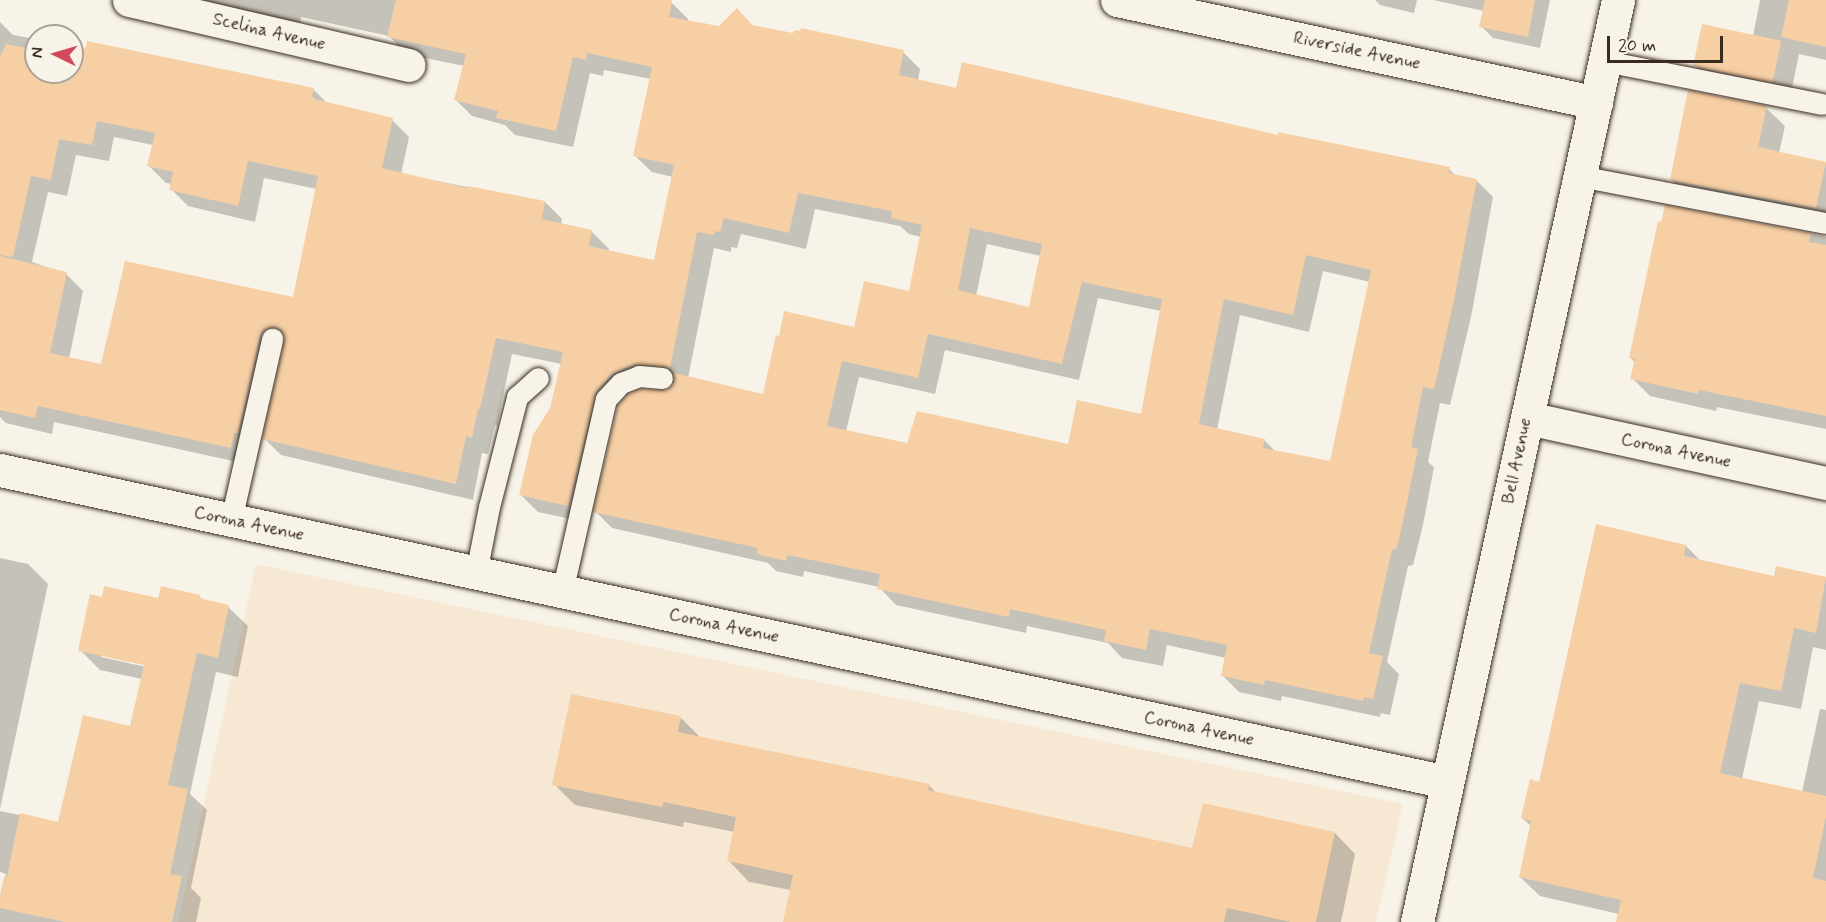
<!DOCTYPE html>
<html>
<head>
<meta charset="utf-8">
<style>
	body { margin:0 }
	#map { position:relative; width:1826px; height:922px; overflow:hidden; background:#f7f3e8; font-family:Mynerve,sans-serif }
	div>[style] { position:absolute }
	.built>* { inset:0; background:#f7e8d4 }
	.shadow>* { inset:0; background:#0003 }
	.building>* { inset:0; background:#f6cfa5; transform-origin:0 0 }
	.roads { filter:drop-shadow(0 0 2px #3b2a1e) drop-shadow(0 0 2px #3b2a1e) }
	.service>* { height:21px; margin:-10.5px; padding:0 10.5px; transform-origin:10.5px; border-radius:10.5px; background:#f7f3e8 }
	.minor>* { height:33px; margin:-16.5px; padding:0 16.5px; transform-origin:16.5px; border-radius:16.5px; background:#f7f3e8 }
	.tertiary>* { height:33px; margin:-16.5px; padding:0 16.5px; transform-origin:16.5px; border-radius:16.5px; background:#f7f3e8 }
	span { translate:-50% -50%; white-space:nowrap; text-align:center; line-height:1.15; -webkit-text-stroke:6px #f7f3e8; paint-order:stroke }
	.street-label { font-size:18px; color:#3b2a1e }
	.north { position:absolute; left:24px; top:24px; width:60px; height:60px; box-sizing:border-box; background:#f7f3e8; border:2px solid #aca397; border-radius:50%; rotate:275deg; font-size:16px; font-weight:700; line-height:24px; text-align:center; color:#3b2a1e }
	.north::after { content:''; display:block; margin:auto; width:21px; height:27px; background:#d1495b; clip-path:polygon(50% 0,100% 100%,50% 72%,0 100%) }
	.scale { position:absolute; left:1607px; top:36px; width:116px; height:27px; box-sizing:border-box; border:3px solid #3b2a1e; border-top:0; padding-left:8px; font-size:18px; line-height:21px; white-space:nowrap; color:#3b2a1e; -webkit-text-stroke:4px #f7f3e8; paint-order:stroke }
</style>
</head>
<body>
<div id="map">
	<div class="built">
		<i style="clip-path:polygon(256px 564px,1403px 804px,1376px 922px,178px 922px)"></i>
	</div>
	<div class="shadow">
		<i style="clip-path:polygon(evenodd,193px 0,663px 0,671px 2px,688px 19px,688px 22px,720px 28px,737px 10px,754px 27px,903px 52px,920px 69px,918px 81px,958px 89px,1279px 137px,1449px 169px,1456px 176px,1476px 180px,1493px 197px,1471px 317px,1450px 405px,1440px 403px,1428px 462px,1434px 467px,1423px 525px,1413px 565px,1408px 566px,1387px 662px,1399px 674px,1390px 715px,1381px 713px,1380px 717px,1282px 696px,1281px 701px,1239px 692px,1222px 675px,1226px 658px,1167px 645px,1163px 666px,1122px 658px,1108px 643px,1027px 626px,1026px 633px,896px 605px,879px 587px,804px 571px,803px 577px,776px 571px,768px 563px,612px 528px,595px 511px,674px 383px,652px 380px,629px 391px,613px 407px,585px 522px,538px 512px,521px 495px,552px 408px,562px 364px,512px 354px,497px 425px,495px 425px,488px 454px,482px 453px,473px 500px,281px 455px,264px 438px,285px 345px,280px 347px,247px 464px,54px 422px,52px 434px,6px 423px,0 417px,0 22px,13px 35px,36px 39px,36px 72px,72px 72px,72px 47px,313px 89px,328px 104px,392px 120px,409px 137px,401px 174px,545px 202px,562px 219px,561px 225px,592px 232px,609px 249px,608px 252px,655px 262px,673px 177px,652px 172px,634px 155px,651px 79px,604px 70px,603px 76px,590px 73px,573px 147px,515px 135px,505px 125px,472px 116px,455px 99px,464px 66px,406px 54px,389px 36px,301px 17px,300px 23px,193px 0,114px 137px,153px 145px,149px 166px,166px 183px,172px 184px,171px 189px,188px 206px,255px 222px,264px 178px,317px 189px,294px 299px,102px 366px,69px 359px,83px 291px,66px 274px,32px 262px,48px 192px,67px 196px,76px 155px,109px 161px,114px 137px,193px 0,815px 209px,900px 226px,909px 234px,921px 237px,910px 293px,855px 329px,764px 395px,688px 378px,714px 248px,731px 252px,731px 247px,737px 248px,741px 234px,806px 249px,815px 209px,193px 0,987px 244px,1041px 256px,1030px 309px,976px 296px,987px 244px,193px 0,1323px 271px,1370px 282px,1331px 462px,1275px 451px,1264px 440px,1217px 430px,1240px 315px,1309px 332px,1323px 271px,193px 0,1098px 298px,1161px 311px,1142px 415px,1069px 446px,908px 445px,846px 431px,859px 377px,935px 394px,945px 350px,1079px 380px,1098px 298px)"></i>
		<i style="clip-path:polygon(1375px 0,1417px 0,1414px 13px,1380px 5px)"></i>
		<i style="clip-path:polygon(1433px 0,1550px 0,1540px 48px,1493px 38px,1481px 26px,1484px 11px)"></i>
		<i style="clip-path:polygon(1760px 0,1826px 0,1826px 60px,1799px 54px,1790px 98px,1713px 83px,1695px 65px,1753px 36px)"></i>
		<i style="clip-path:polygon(1766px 108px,1785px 126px,1779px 153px,1826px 163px,1826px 224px,1690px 198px,1672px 180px)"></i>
		<i style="clip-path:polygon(1666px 207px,1826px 237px,1826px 429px,1717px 407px,1716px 411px,1650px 396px,1632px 378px,1635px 363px,1631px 358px)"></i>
		<i style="clip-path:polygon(1686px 546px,1701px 561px,1775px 578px,1777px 568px,1826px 579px,1826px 650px,1813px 647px,1801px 709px,1759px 701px,1742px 779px,1802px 792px,1820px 709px,1826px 710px,1826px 922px,1618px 922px,1619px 914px,1540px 896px,1520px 877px,1531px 826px,1522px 818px)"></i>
		<i style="clip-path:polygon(0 558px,28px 564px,48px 584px,0 809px)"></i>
		<i style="clip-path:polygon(evenodd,199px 596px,204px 601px,228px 607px,248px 626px,238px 677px,216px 672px,190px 794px,207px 810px,191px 888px,201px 898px,196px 922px,0 922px,0 900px,6px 874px,0 872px,0 811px,59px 823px,132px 727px,142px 679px,100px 670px,80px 650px,103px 598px,159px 600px,199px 596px,101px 654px,151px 665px,151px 668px,101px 657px,101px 654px)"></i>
		<i style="clip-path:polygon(681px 718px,701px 738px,929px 785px,937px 794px,1194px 850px,1335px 833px,1355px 854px,1341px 922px,785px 922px,791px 890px,749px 882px,729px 861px,735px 832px,684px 822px,683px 827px,575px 805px,554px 784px)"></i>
	</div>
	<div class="building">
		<i style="clip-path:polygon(evenodd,396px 0,672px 0,669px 17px,719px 26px,737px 8px,752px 25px,793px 33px,794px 30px,800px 31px,801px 28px,904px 50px,899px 75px,956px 88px,962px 62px,1278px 135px,1278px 132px,1450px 167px,1449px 173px,1477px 179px,1454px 300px,1434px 389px,1423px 387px,1411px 447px,1418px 449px,1406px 507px,1397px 548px,1392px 550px,1369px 653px,1383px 656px,1373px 699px,1364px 697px,1363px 701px,1265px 680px,1264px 685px,1221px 676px,1227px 645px,1150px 629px,1146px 650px,1104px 641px,1106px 630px,1010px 609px,1009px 617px,877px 589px,880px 574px,787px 555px,786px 561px,757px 554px,758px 548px,593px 512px,618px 405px,628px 394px,641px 389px,667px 390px,673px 385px,674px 373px,763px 394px,776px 335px,779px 336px,784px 311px,854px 327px,864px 281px,909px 291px,922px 225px,891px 218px,892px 211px,798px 193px,789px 233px,724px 218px,720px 232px,715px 231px,714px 235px,697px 232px,670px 368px,634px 364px,612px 374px,597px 390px,568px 506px,519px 495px,533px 435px,550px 408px,563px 352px,496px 338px,480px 409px,478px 409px,472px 438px,466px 436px,456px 484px,262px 439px,284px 342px,281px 330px,274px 327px,263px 330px,260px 336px,238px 433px,234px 433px,231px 448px,38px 406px,35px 418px,0 410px,0 256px,67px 272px,50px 353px,101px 364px,125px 261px,293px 297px,318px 176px,248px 161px,238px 206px,169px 190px,173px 172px,147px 166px,155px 133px,97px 121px,92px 145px,59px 139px,51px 180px,31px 176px,13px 257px,0 255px,0 57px,6px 44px,36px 50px,36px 72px,72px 72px,72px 46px,86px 48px,87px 41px,314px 88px,312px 96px,315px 99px,393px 118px,382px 168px,467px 188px,468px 186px,545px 201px,542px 219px,592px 230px,589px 246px,654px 260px,674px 165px,633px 156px,652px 67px,587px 53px,586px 60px,573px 57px,556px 131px,496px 118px,498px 111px,454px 100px,466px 54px,387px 37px,396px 0,970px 228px,1042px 244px,1029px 307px,958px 290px,970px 228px,396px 0,1306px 255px,1371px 270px,1330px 461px,1263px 448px,1265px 439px,1199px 424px,1224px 299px,1293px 315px,1306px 255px,396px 0,1082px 282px,1162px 299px,1141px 414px,1077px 400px,1068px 444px,917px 411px,907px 443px,827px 426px,842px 361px,918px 378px,928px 334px,1062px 364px,1082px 282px)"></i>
		<i style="clip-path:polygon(1485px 0,1535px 0,1528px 37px,1479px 27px)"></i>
		<i style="clip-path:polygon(1789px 0,1826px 0,1826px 47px,1781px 37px)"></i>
		<i style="left:1702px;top:24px;width:81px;height:43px;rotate:12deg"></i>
		<i style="clip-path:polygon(1688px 90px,1767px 106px,1758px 147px,1826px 162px,1816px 208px,1670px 180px)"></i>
		<i style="clip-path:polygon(1665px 205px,1811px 233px,1809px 242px,1826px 245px,1826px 416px,1699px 390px,1698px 394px,1630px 379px,1635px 359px,1629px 358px,1658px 221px,1661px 222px)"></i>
		<i style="clip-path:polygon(1596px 524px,1686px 545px,1684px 556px,1774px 576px,1776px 566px,1826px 577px,1816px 633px,1794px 628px,1781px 691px,1740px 683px,1720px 773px,1826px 796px,1826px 816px,1813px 878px,1826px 881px,1826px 922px,1616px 922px,1621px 900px,1519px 877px,1531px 821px,1521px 818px,1530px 779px,1539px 782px)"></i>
		<i style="clip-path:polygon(104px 586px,158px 598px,161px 586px,200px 595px,199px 598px,229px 605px,218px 658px,197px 653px,168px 785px,188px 789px,170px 874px,182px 876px,172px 922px,65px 922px,0 908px,0 895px,4px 877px,7px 877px,20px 813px,58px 822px,83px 715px,130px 726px,144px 665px,78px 651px,90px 594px,102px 597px)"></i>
		<i style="clip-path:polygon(571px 694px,681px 716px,678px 732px,930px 784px,928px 790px,1192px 848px,1203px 803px,1335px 832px,1316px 922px,1291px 922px,1227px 908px,1224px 922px,783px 922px,793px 875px,727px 861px,736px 817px,664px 802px,662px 807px,552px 785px)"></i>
	</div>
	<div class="roads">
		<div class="service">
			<i style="left:1605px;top:61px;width:221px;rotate:11.2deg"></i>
			<i style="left:1579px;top:176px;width:251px;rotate:10.8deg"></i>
			<i style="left:231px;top:520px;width:186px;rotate:-77.2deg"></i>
			<i style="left:476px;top:573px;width:67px;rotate:-78.9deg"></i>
			<i style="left:489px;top:507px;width:114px;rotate:-75.7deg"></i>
			<i style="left:517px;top:397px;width:28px;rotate:-42deg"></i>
			<i style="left:562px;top:592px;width:198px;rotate:-77.2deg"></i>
			<i style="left:606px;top:399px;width:22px;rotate:-47deg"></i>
			<i style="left:621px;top:383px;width:19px;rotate:-21deg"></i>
			<i style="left:639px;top:376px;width:23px;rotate:5deg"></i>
		</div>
		<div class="minor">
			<i style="left:129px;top:0;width:287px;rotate:13.1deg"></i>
			<i style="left:1117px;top:0;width:490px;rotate:12.1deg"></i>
			<i style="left:1527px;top:418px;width:306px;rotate:12.3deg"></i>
			<i style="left:0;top:470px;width:1480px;rotate:12.17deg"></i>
		</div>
		<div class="tertiary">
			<i style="left:1417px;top:922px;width:944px;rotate:-77.7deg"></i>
		</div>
	</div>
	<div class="street-label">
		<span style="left:269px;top:32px;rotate:13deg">Scelina Avenue</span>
		<span style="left:1357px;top:51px;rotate:12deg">Riverside Avenue</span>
		<span style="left:1676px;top:451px;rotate:12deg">Corona Avenue</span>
		<span style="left:1517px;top:461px;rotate:-78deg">Bell Avenue</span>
		<span style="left:249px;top:524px;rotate:12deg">Corona Avenue</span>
		<span style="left:724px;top:626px;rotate:12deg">Corona Avenue</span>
		<span style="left:1199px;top:729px;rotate:12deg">Corona Avenue</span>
	</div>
	<div class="north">N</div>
	<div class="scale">20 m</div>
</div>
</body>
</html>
